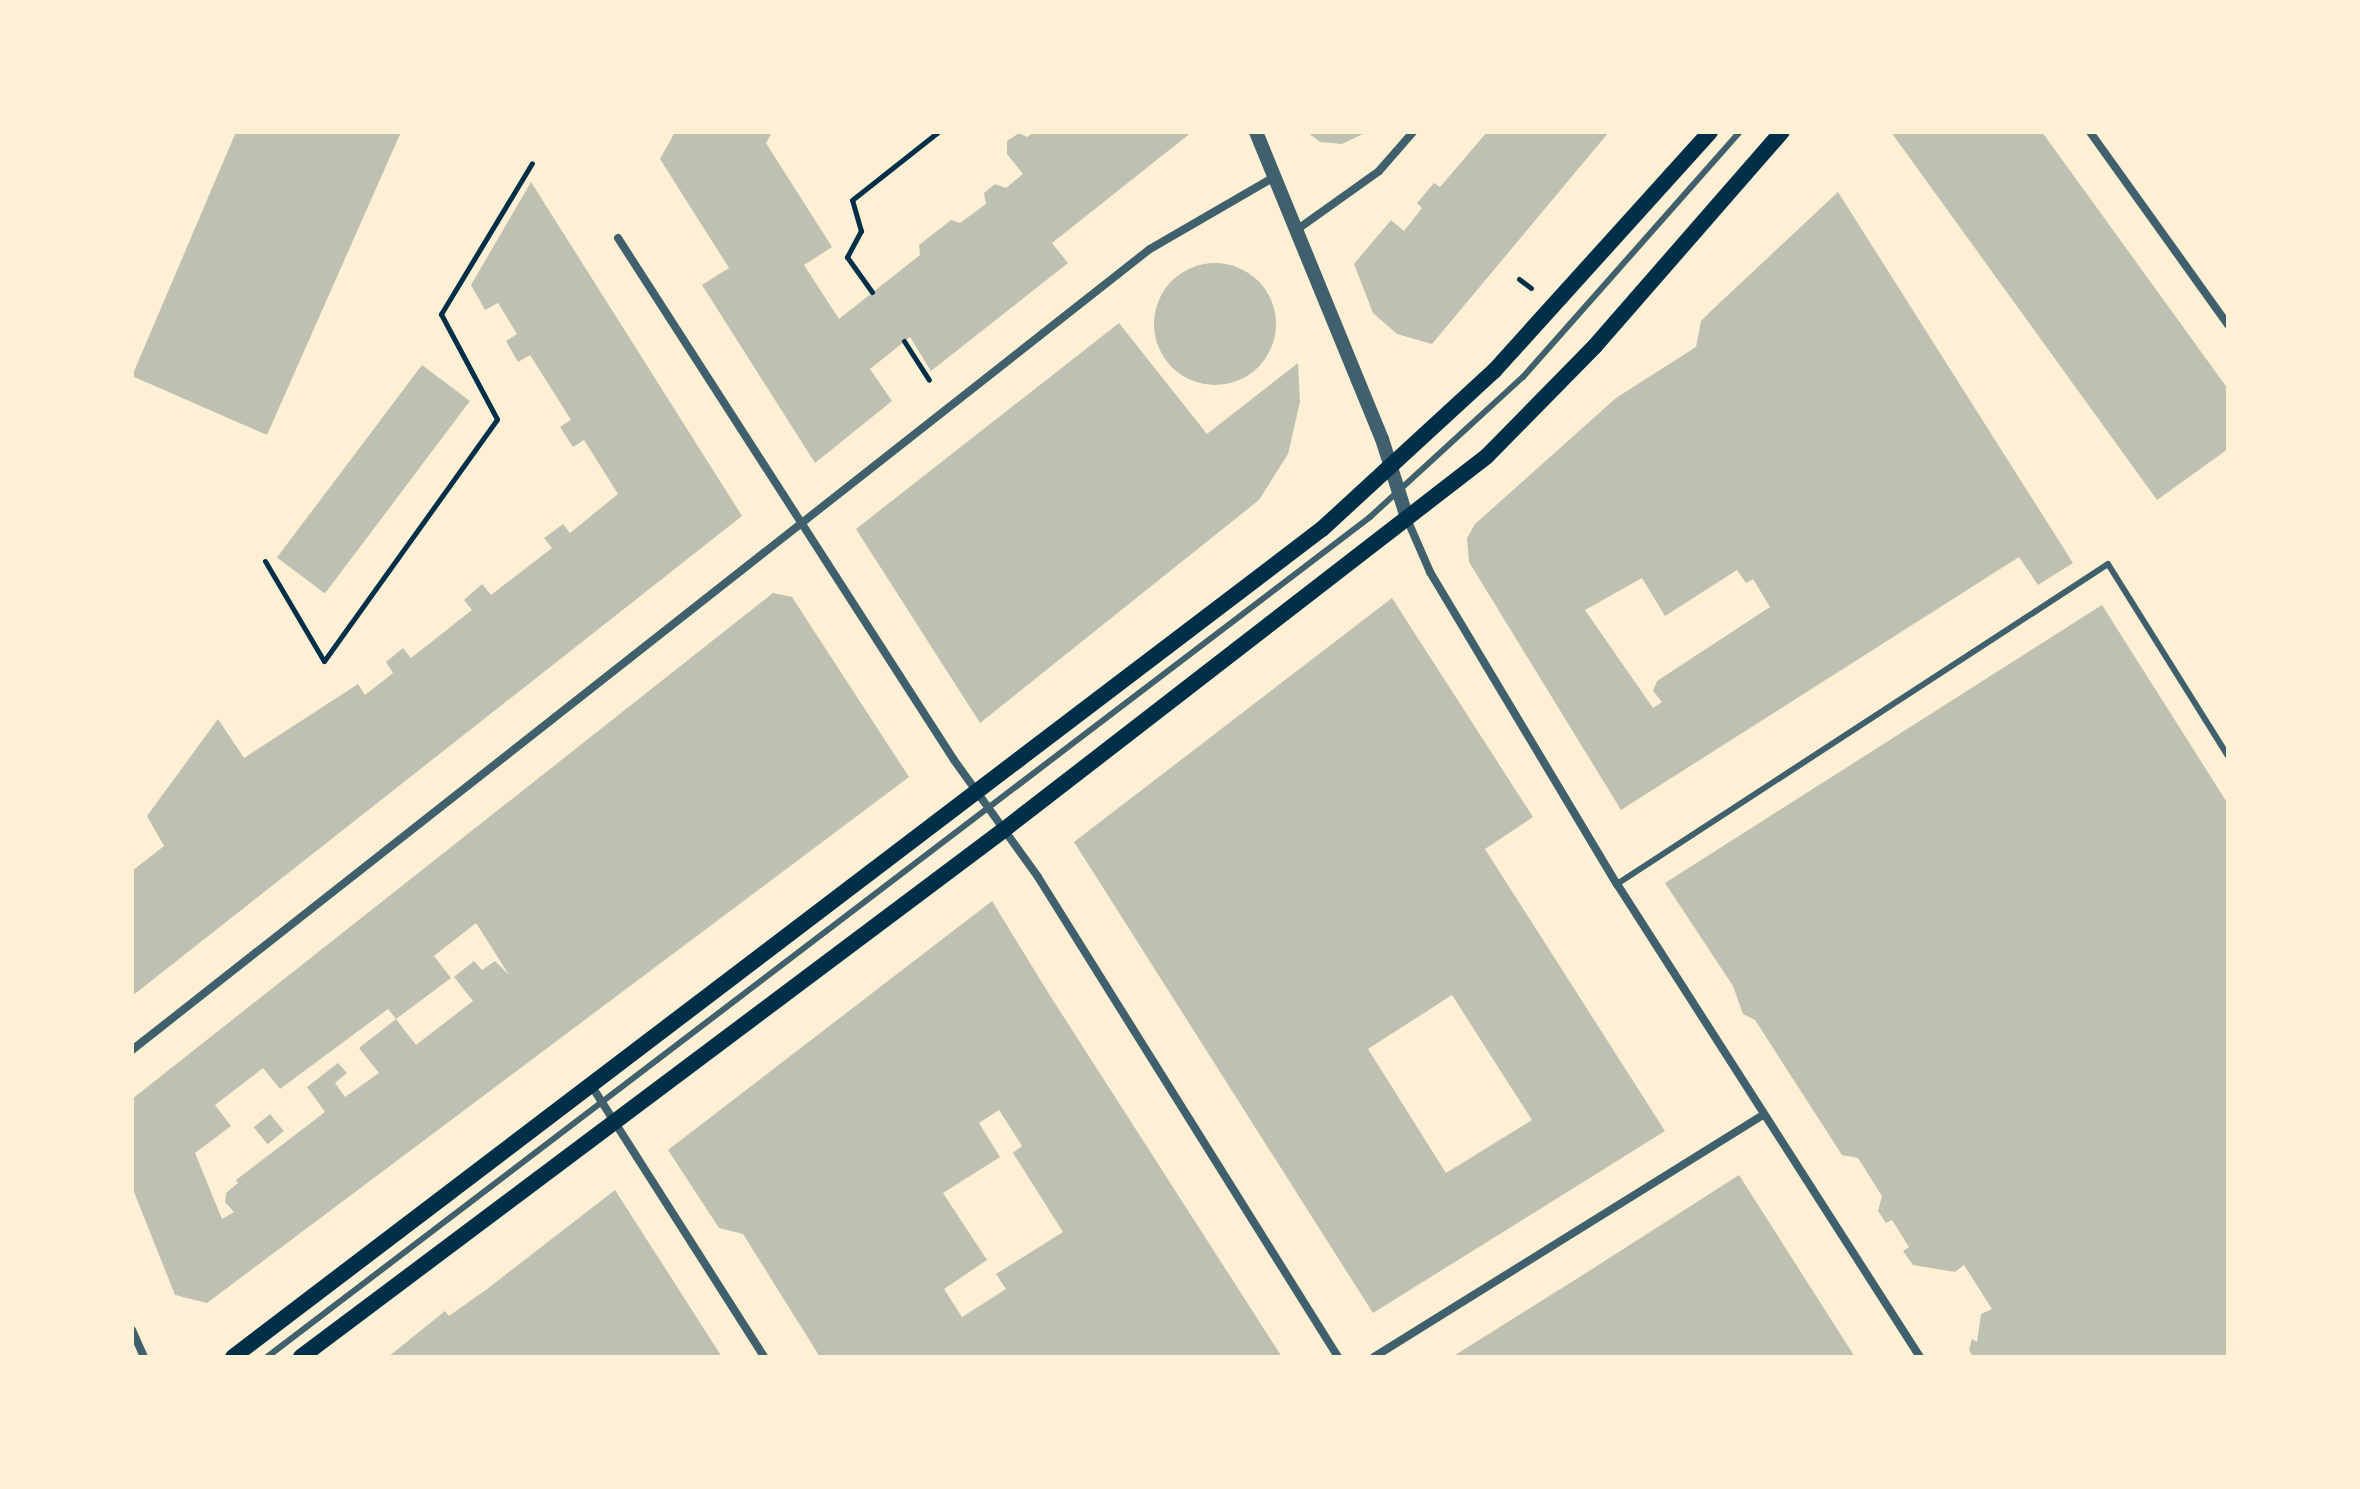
<!DOCTYPE html>
<html>
<head>
<meta charset="utf-8">
<style>
	body { margin:0 }
	#map { position:relative; width:2360px; height:1489px; overflow:hidden; background:#fdf0d5; font-family:"Source Sans 3",sans-serif }
	div>[style] { position:absolute }
	.building>* { inset:0; background:#bec0b2; transform-origin:0 0 }
	.round { border-radius:50% }
	.path>* { height:5px; margin:-2.5px; padding:0 2.5px; transform-origin:2.5px; border-radius:2.5px; background:#003049 }
	.service>* { height:6px; margin:-3px; padding:0 3px; transform-origin:3px; border-radius:3px; background:#3f606c }
	.minor>* { height:8px; margin:-4px; padding:0 4px; transform-origin:4px; border-radius:4px; background:#3f606c }
	.tertiary>* { height:14px; margin:-7px; padding:0 7px; transform-origin:7px; border-radius:7px; background:#3f606c }
	.secondary>* { height:16px; margin:-8px; padding:0 8px; transform-origin:8px; border-radius:8px; background:#003049 }
	span { translate:-50% -50%; white-space:nowrap; text-align:center; line-height:1.15; -webkit-text-stroke:6px #fdf0d5; paint-order:stroke }
	.frame { position:absolute; inset:0; border:134px solid #fdf0d5; pointer-events:none }
</style>
</head>
<body>
<div id="map">
	<div class="building">
		<i style="clip-path:polygon(236px 132px,401px 132px,267px 435px,132px 376px)"></i>
		<i style="clip-path:polygon(675px 132px,772px 132px,766px 143px,832px 247px,804px 265px,839px 319px,920px 255px,919px 245px,951px 220px,960px 223px,986px 204px,984px 193px,995px 184px,1006px 188px,1023px 174px,1007px 154px,1007px 141px,1019px 133px,1027px 137px,1034px 132px,1192px 132px,1052px 243px,1068px 263px,931px 371px,910px 337px,870px 369px,892px 401px,815px 463px,702px 285px,729px 268px,660px 159px)"></i>
		<i style="clip-path:polygon(1307px 132px,1367px 132px,1342px 144px,1320px 142px)"></i>
		<i style="clip-path:polygon(1487px 132px,1609px 132px,1432px 344px,1397px 334px,1373px 313px,1354px 264px,1391px 220px,1404px 231px,1422px 208px,1417px 203px,1434px 183px,1440px 187px)"></i>
		<i style="clip-path:polygon(1891px 132px,2042px 132px,2228px 389px,2228px 449px,2157px 500px)"></i>
		<i style="clip-path:polygon(531px 182px,742px 516px,132px 996px,132px 871px,164px 846px,147px 816px,218px 719px,244px 758px,358px 684px,365px 695px,393px 673px,386px 662px,403px 648px,411px 658px,472px 610px,464px 600px,482px 584px,491px 595px,552px 548px,544px 538px,563px 524px,570px 533px,618px 494px,584px 440px,573px 447px,560px 427px,571px 420px,530px 355px,518px 362px,506px 341px,517px 334px,498px 303px,485px 310px,471px 285px)"></i>
		<i style="clip-path:polygon(evenodd,1838px 192px,2073px 563px,2038px 585px,2019px 557px,1621px 810px,1469px 562px,1467px 538px,1475px 524px,1616px 398px,1696px 347px,1701px 321px,1711px 311px,1838px 192px,1737px 570px,1746px 583px,1753px 579px,1770px 607px,1657px 681px,1653px 691px,1662px 702px,1653px 708px,1585px 610px,1642px 578px,1665px 616px,1737px 570px)"></i>
		<i class="round" style="left:1154px;top:263px;width:122px;height:122px"></i>
		<i style="clip-path:polygon(1119px 323px,1207px 434px,1298px 363px,1300px 402px,1288px 454px,1259px 500px,980px 723px,856px 529px)"></i>
		<i style="left:422px;top:365px;width:60px;height:241px;rotate:37deg"></i>
		<i style="clip-path:polygon(evenodd,773px 593px,792px 597px,909px 777px,207px 1303px,175px 1295px,132px 1187px,132px 1099px,773px 593px,476px 923px,509px 975px,495px 961px,482px 970px,474px 961px,454px 977px,473px 1001px,416px 1045px,396px 1019px,359px 1048px,379px 1073px,345px 1097px,335px 1083px,347px 1073px,338px 1063px,307px 1087px,325px 1112px,236px 1180px,238px 1183px,226px 1193px,225px 1202px,234px 1212px,222px 1219px,195px 1153px,231px 1126px,215px 1105px,263px 1068px,280px 1089px,388px 1009px,396px 1019px,451px 978px,434px 956px,476px 923px)"></i>
		<i style="clip-path:polygon(evenodd,1392px 598px,1533px 817px,1485px 849px,1665px 1131px,1373px 1313px,1074px 842px,1392px 598px,1452px 995px,1532px 1120px,1446px 1173px,1368px 1049px,1452px 995px)"></i>
		<i style="clip-path:polygon(2102px 605px,2228px 804px,2228px 1357px,1973px 1357px,1969px 1350px,1972px 1339px,1977px 1342px,1981px 1314px,1992px 1309px,1964px 1265px,1955px 1272px,1913px 1265px,1903px 1251px,1909px 1247px,1892px 1220px,1886px 1223px,1878px 1211px,1882px 1196px,1858px 1158px,1842px 1155px,1755px 1020px,1743px 1014px,1733px 986px,1665px 883px)"></i>
		<i style="clip-path:polygon(evenodd,992px 901px,1049px 994px,1282px 1357px,820px 1357px,743px 1234px,719px 1228px,668px 1150px,992px 901px,999px 1110px,1022px 1146px,1013px 1153px,1063px 1232px,996px 1274px,1006px 1289px,962px 1317px,944px 1289px,987px 1260px,943px 1193px,1000px 1157px,979px 1123px,999px 1110px)"></i>
		<i style="left:270px;top:1114px;width:22px;height:21px;rotate:51deg"></i>
		<i style="clip-path:polygon(1739px 1175px,1855px 1357px,1452px 1357px,1578px 1278px)"></i>
		<i style="clip-path:polygon(615px 1190px,722px 1357px,388px 1357px,445px 1311px,449px 1316px,487px 1289px)"></i>
	</div>
	<div class="path">
		<i style="left:1519px;top:279px;width:15px;rotate:37deg"></i>
		<i style="left:872px;top:292px;width:43px;rotate:-125.5deg"></i>
		<i style="left:847px;top:257px;width:30px;rotate:-62deg"></i>
		<i style="left:861px;top:231px;width:32px;rotate:-106deg"></i>
		<i style="left:852px;top:200px;width:110px;rotate:-38.3deg"></i>
		<i style="left:904px;top:341px;width:46px;rotate:57.3deg"></i>
		<i style="left:265px;top:561px;width:116px;rotate:59.5deg"></i>
		<i style="left:324px;top:661px;width:297px;rotate:-54.4deg"></i>
		<i style="left:497px;top:419px;width:119px;rotate:-118.1deg"></i>
		<i style="left:441px;top:314px;width:176px;rotate:-58.9deg"></i>
	</div>
	<div class="service">
		<i style="left:1617px;top:884px;width:586px;rotate:-33.09deg"></i>
		<i style="left:2108px;top:564px;width:226px;rotate:58deg"></i>
		<i style="left:267px;top:1357px;width:1386px;rotate:-37.29deg"></i>
		<i style="left:1370px;top:517px;width:207px;rotate:-42.5deg"></i>
		<i style="left:1523px;top:377px;width:327px;rotate:-48.5deg"></i>
	</div>
	<div class="minor">
		<i style="left:2090px;top:132px;width:237px;rotate:54.4deg"></i>
		<i style="left:1295px;top:231px;width:103px;rotate:-35.5deg"></i>
		<i style="left:1379px;top:171px;width:52px;rotate:-48.9deg"></i>
		<i style="left:618px;top:238px;width:621px;rotate:57.23deg"></i>
		<i style="left:954px;top:760px;width:144px;rotate:54.3deg"></i>
		<i style="left:1038px;top:877px;width:566px;rotate:57.99deg"></i>
		<i style="left:1407px;top:519px;width:58px;rotate:66.5deg"></i>
		<i style="left:1430px;top:572px;width:364px;rotate:59.1deg"></i>
		<i style="left:1617px;top:884px;width:562px;rotate:57.36deg"></i>
		<i style="left:132px;top:1050px;width:1295px;rotate:-38.2deg"></i>
		<i style="left:1150px;top:249px;width:143px;rotate:-30.1deg"></i>
		<i style="left:591px;top:1085px;width:322px;rotate:57.5deg"></i>
		<i style="left:132px;top:1330px;width:30px;rotate:66deg"></i>
		<i style="left:1374px;top:1357px;width:456px;rotate:-31.9deg"></i>
	</div>
	<div class="tertiary">
		<i style="left:1256px;top:132px;width:332px;rotate:67.7deg"></i>
		<i style="left:1382px;top:439px;width:83px;rotate:72.4deg"></i>
	</div>
	<div class="secondary">
		<i style="left:233px;top:1357px;width:1368px;rotate:-37.25deg"></i>
		<i style="left:1322px;top:529px;width:234px;rotate:-42.6deg"></i>
		<i style="left:1494px;top:371px;width:322px;rotate:-47.9deg"></i>
		<i style="left:301px;top:1357px;width:880px;rotate:-36.87deg"></i>
		<i style="left:1005px;top:829px;width:609px;rotate:-37.73deg"></i>
		<i style="left:1487px;top:456px;width:154px;rotate:-45.5deg"></i>
		<i style="left:1595px;top:346px;width:284px;rotate:-48.9deg"></i>
	</div>
	<div class="frame"></div>
</div>
</body>
</html>
